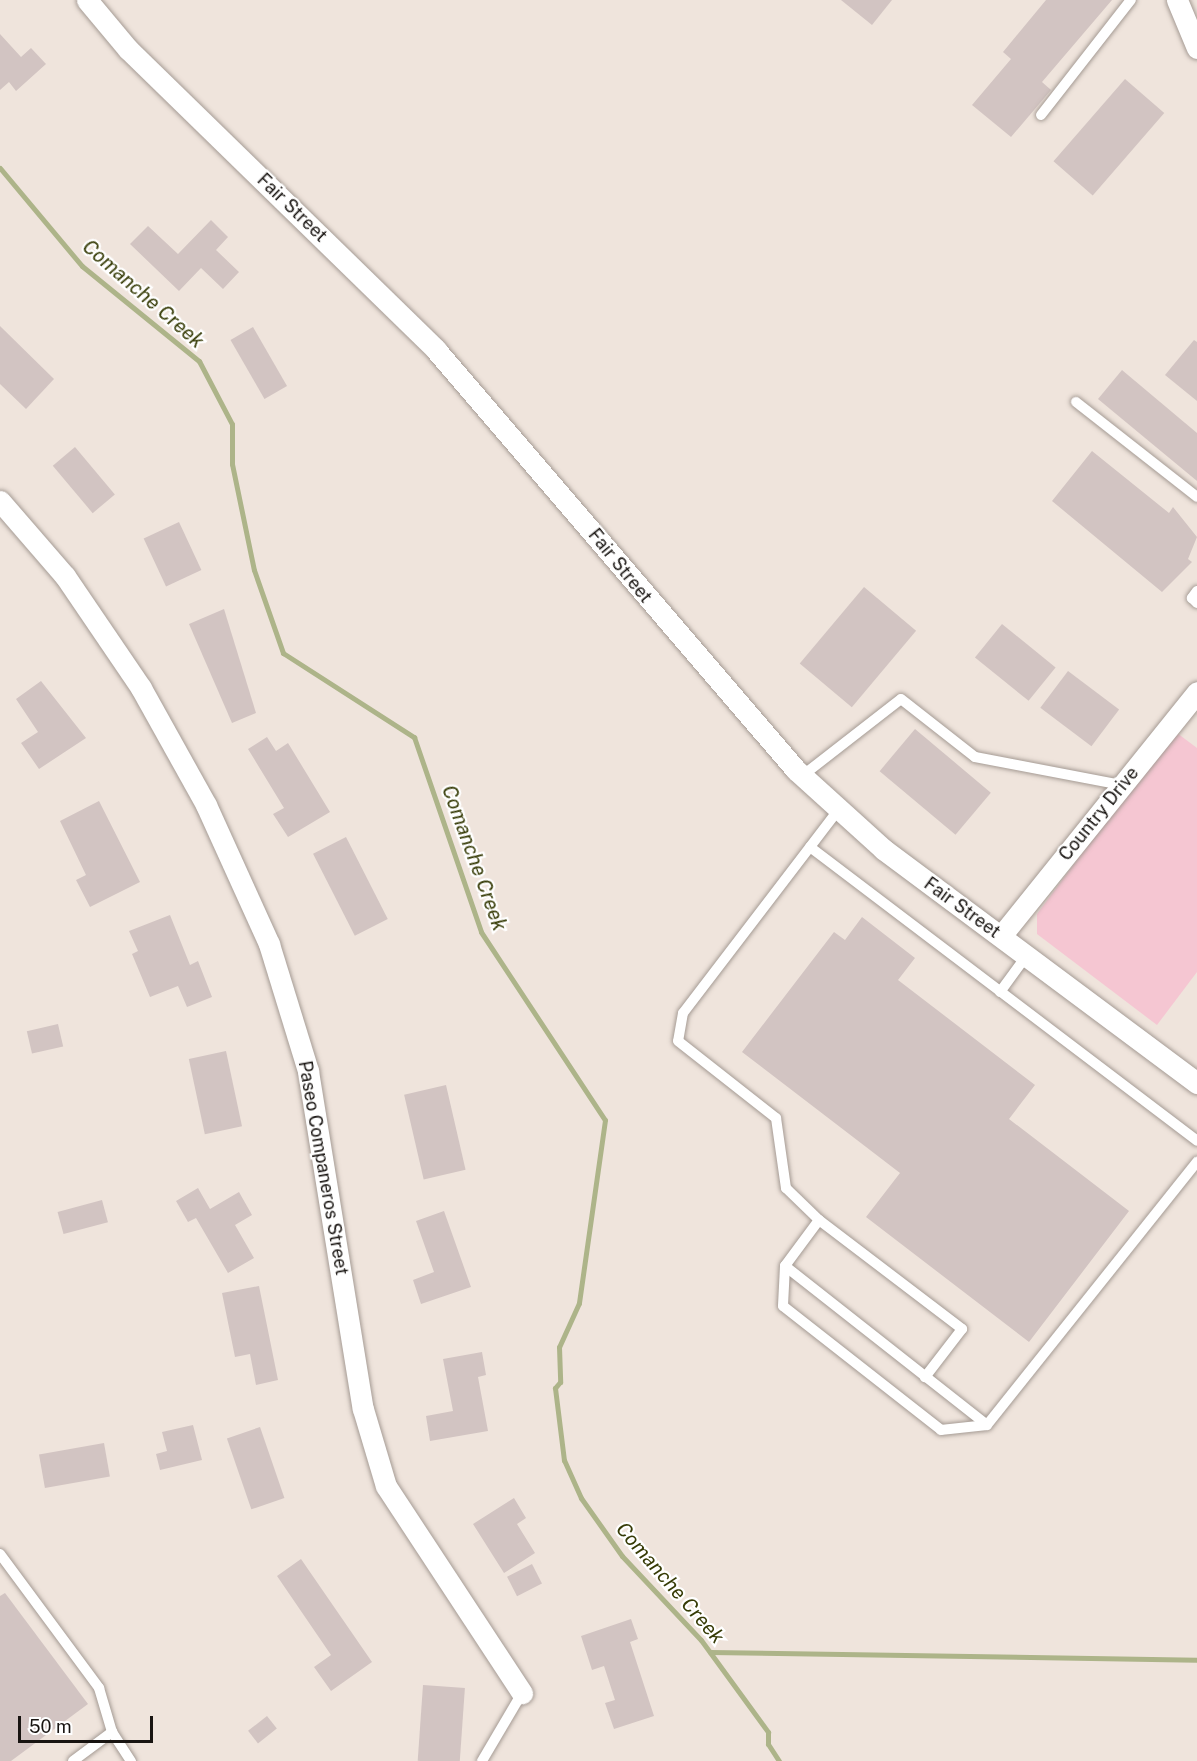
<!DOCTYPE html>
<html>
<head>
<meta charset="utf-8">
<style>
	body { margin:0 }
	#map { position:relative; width:1197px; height:1761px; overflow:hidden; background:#efe4dc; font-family:"Public Sans",sans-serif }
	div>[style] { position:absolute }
	.green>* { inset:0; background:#f5c6d2 }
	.stream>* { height:5px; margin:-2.5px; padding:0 2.5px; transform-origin:2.5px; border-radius:2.5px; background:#adb489 }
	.building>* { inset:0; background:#d2c4c2; transform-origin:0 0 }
	.roads { filter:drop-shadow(0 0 2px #a59b94) drop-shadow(0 0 2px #a59b94) }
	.lane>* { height:10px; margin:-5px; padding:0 5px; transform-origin:5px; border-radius:5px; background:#fff }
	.street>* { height:21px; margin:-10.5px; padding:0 10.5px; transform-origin:10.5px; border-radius:10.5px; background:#fff }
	span { translate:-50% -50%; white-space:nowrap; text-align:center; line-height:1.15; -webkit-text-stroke:4.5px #fff; paint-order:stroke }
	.street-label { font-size:18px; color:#181411 }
	.water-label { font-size:20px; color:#363b06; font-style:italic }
	.scale { position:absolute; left:18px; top:1716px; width:135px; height:27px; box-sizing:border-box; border:3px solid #181411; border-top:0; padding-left:8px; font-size:18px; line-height:21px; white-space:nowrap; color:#181411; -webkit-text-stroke:4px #fff; paint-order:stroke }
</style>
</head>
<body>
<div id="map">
	<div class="green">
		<i style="clip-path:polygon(1173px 730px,1197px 748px,1197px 972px,1157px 1025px,1037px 934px,1037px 914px)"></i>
	</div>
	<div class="stream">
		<i style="left:0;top:168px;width:128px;rotate:50.1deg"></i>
		<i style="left:82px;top:266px;width:151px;rotate:39.1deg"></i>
		<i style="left:199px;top:361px;width:71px;rotate:62.4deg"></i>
		<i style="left:232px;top:424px;width:40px;rotate:90deg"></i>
		<i style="left:232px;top:464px;width:108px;rotate:78.3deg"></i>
		<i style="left:254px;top:570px;width:88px;rotate:70.7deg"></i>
		<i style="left:283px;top:653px;width:156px;rotate:32.7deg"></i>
		<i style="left:414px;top:737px;width:206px;rotate:71deg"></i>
		<i style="left:481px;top:932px;width:225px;rotate:56.6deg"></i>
		<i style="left:605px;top:1120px;width:185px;rotate:98.1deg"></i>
		<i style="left:579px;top:1303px;width:48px;rotate:114.4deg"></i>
		<i style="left:559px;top:1347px;width:35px;rotate:88deg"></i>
		<i style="left:560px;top:1382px;width:8px;rotate:130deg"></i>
		<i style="left:555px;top:1388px;width:73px;rotate:82.9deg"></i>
		<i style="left:564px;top:1460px;width:42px;rotate:65.9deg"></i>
		<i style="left:581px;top:1498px;width:71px;rotate:54.7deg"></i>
		<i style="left:622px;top:1556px;width:115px;rotate:46.8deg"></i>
		<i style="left:701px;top:1640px;width:114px;rotate:53.9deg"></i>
		<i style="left:768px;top:1732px;width:12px;rotate:90deg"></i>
		<i style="left:768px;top:1744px;width:20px;rotate:57deg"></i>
		<i style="left:710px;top:1652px;width:487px;rotate:0.9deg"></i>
	</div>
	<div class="building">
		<i style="clip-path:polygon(841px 0,892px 0,872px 25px)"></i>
		<i style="clip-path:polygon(1046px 0,1112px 0,1042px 82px,1051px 90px,1011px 137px,972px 105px,1011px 59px,1003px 52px)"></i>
		<i style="clip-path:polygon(0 34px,21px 57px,31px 48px,46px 64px,16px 91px,9px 82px,0 90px)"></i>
		<i style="left:1125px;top:79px;width:52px;height:109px;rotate:41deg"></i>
		<i style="clip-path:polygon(211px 220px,228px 237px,216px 250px,239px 272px,223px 289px,201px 268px,179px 291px,130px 244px,148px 226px,178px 254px)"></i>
		<i style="clip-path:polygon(0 326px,54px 379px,26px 409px,0 384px)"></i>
		<i style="left:253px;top:327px;width:68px;height:26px;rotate:60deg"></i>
		<i style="clip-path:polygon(1194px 340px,1197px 342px,1197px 401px,1165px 375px)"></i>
		<i style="clip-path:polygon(1122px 370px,1197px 433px,1197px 481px,1098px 399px)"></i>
		<i style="left:75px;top:447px;width:62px;height:29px;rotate:50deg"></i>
		<i style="clip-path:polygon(1092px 451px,1169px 513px,1173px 507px,1197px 537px,1188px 559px,1192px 562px,1162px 592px,1052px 501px)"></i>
		<i style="left:179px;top:522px;width:53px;height:39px;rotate:65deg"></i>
		<i style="left:864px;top:587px;width:68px;height:100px;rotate:40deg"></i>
		<i style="clip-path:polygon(224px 609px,256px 713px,232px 723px,189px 624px)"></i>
		<i style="left:1002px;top:624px;width:69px;height:43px;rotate:39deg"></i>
		<i style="left:1068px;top:671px;width:64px;height:46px;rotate:37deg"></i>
		<i style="clip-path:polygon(41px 681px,86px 738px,39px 769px,21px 743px,38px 732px,16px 699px)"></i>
		<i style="left:915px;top:729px;width:99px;height:55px;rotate:40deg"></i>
		<i style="clip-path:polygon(267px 737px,276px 751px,288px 743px,330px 812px,288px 837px,273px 814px,284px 808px,248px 749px)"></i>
		<i style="clip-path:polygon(99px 801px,140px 882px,90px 907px,76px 880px,86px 875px,60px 821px)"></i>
		<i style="left:346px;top:837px;width:92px;height:37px;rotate:63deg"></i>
		<i style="clip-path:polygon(170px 915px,190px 965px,198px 961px,212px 997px,187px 1007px,178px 986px,150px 997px,132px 954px,138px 951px,129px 931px)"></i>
		<i style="clip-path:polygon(862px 917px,915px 958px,898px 980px,1035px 1085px,1009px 1119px,1129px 1211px,1029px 1342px,866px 1217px,900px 1173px,742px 1052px,834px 932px,845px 940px)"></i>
		<i style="left:58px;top:1024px;width:23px;height:32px;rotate:77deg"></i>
		<i style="left:226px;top:1051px;width:77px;height:38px;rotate:78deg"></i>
		<i style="left:446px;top:1085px;width:87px;height:43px;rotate:77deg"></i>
		<i style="clip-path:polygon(198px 1188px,210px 1209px,239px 1192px,252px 1215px,235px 1225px,254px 1258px,228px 1273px,196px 1218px,188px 1222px,176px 1201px)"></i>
		<i style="left:102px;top:1200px;width:23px;height:46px;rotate:75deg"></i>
		<i style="clip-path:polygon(444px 1211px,471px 1287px,421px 1304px,413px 1280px,434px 1272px,416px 1221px)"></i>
		<i style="clip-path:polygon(259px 1286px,278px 1380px,256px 1385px,250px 1354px,235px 1357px,222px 1293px)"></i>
		<i style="clip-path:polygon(482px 1352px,486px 1375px,478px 1377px,488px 1431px,430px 1441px,426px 1416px,453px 1411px,443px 1359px)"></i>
		<i style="clip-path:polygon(193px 1425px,202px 1460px,160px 1470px,156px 1454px,167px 1451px,162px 1432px)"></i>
		<i style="left:260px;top:1427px;width:75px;height:35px;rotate:71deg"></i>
		<i style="left:104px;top:1443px;width:34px;height:66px;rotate:80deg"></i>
		<i style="clip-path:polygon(514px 1498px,526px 1518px,517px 1524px,535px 1553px,504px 1573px,473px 1524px)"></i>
		<i style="clip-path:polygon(301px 1559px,372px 1662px,331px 1691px,314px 1667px,331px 1655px,277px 1576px)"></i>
		<i style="left:532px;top:1564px;width:22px;height:28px;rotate:63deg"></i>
		<i style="clip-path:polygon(5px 1593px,88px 1704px,11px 1761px,0 1761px,0 1596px)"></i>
		<i style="clip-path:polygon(631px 1619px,638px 1639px,630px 1642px,654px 1716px,614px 1729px,605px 1703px,615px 1700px,604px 1666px,592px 1670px,581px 1636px)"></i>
		<i style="left:423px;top:1685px;width:42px;height:76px;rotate:4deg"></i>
		<i style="left:267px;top:1716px;width:16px;height:24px;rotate:52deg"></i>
	</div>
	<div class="roads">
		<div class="lane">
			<i style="left:1041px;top:115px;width:146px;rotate:-52deg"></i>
			<i style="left:1076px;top:402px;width:154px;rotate:38.1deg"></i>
			<i style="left:1197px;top:591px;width:9px;rotate:126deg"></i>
			<i style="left:1192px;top:598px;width:7px;rotate:45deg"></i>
			<i style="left:802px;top:776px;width:125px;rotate:-37.9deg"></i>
			<i style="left:901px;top:699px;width:94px;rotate:38.1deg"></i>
			<i style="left:975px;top:757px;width:150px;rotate:10.8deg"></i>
			<i style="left:839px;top:809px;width:257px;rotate:127.4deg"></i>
			<i style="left:683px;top:1013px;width:28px;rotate:100deg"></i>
			<i style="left:678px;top:1041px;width:125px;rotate:38.2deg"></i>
			<i style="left:776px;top:1118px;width:71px;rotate:81.9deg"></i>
			<i style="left:786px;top:1188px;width:46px;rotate:44.1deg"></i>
			<i style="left:819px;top:1220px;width:57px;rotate:126.5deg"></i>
			<i style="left:785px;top:1266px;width:257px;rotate:38.2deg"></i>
			<i style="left:987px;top:1425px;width:337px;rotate:-51.4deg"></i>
			<i style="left:810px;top:847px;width:486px;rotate:37.2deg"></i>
			<i style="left:1000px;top:992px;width:46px;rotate:-53.9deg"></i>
			<i style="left:819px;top:1220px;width:180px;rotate:37.3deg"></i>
			<i style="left:962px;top:1329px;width:61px;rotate:127.6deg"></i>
			<i style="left:785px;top:1266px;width:40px;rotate:92.9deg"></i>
			<i style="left:783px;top:1306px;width:201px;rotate:38.1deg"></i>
			<i style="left:941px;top:1430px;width:46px;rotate:-6.2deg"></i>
			<i style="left:0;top:1554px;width:167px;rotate:53.5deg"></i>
			<i style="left:99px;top:1688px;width:46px;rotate:73.5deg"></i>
			<i style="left:112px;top:1732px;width:35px;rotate:57deg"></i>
			<i style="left:73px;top:1761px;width:49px;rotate:-36.6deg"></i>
			<i style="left:482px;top:1761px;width:79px;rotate:-59.5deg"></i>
		</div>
		<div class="street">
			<i style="left:87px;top:0;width:64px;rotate:50.1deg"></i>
			<i style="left:128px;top:49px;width:431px;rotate:44.3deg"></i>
			<i style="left:436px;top:350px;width:553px;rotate:49.4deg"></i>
			<i style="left:796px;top:770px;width:118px;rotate:42.2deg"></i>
			<i style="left:883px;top:849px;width:392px;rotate:36.7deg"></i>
			<i style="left:1177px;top:0;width:52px;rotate:67.4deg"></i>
			<i style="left:0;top:501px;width:99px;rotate:49.1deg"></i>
			<i style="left:65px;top:576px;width:135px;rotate:55.8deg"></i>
			<i style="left:141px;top:688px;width:134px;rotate:60.9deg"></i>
			<i style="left:206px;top:805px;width:153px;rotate:65.6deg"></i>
			<i style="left:269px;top:944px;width:133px;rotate:72.9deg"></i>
			<i style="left:308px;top:1071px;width:342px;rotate:80.8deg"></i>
			<i style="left:363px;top:1409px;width:80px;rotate:73.4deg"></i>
			<i style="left:386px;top:1486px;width:248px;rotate:56.7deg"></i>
			<i style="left:1001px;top:936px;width:313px;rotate:-51.2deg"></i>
		</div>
	</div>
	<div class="street-label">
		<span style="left:292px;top:208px;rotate:44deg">Fair Street</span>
		<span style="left:620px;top:566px;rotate:51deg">Fair Street</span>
		<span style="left:1099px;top:814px;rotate:-51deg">Country Drive</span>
		<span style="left:962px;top:908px;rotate:36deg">Fair Street</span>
		<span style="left:323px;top:1168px;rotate:80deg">Paseo Companeros Street</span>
	</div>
	<div class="water-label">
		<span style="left:143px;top:294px;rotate:41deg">Comanche Creek</span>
		<span style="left:474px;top:858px;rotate:70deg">Comanche Creek</span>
		<span style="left:670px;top:1583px;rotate:49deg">Comanche Creek</span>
	</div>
	<div class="scale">50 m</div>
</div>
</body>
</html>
